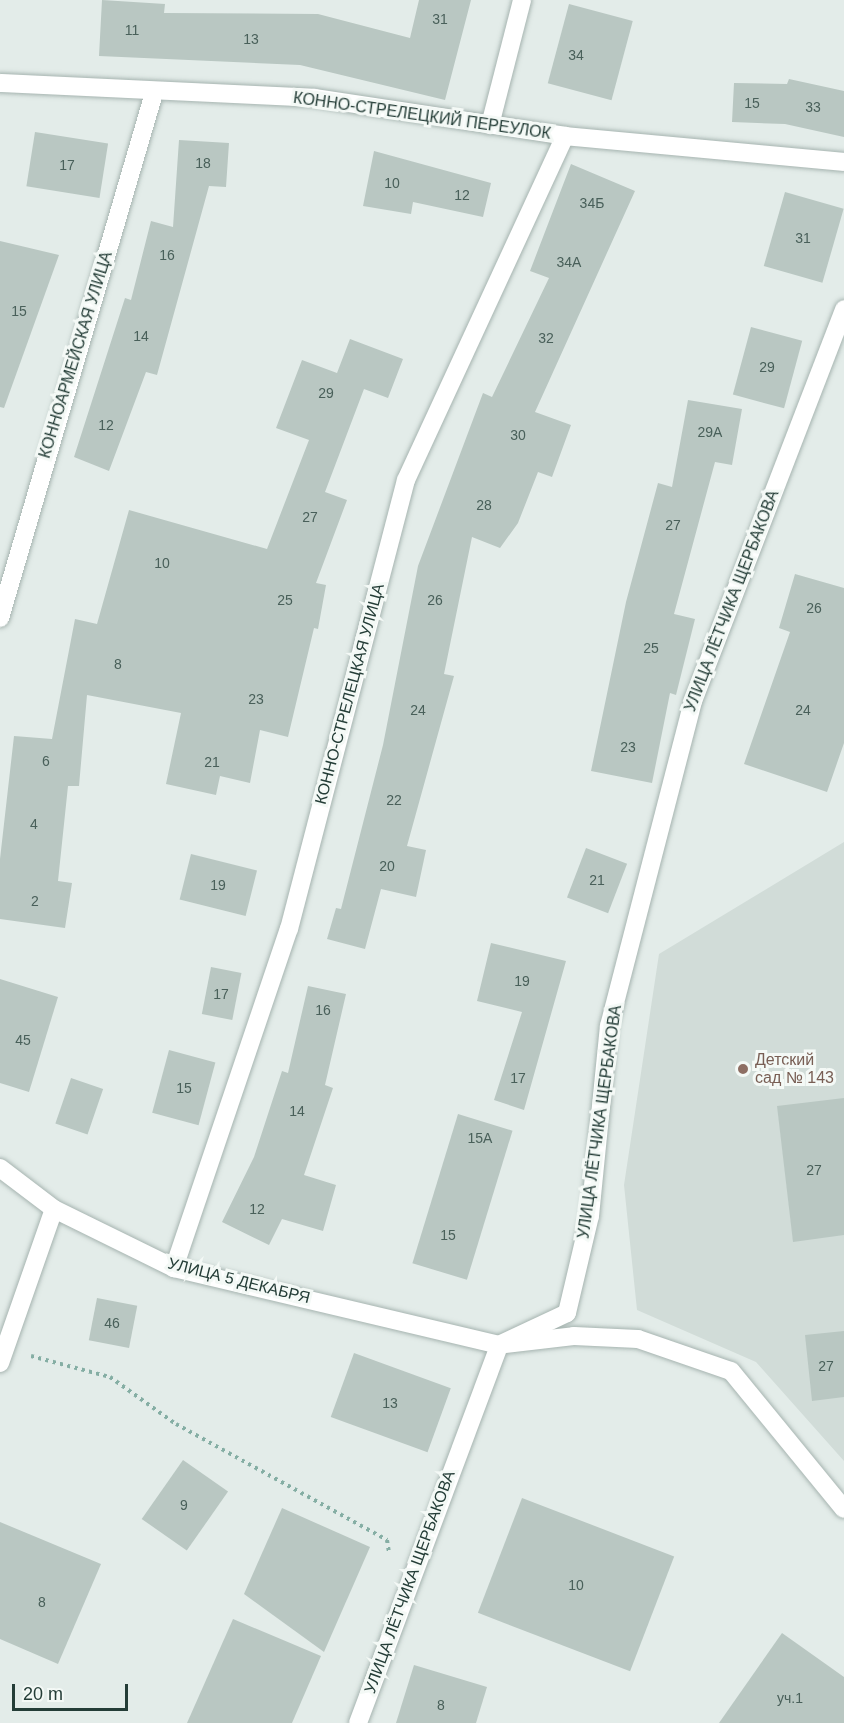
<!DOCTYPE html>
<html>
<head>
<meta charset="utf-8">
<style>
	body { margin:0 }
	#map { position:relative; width:844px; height:1723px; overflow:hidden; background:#e3ece9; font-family:Helvetica,sans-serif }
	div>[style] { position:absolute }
	.built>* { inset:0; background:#d1dcd8 }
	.building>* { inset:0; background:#b9c7c2; transform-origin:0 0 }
	.path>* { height:4px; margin-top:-2px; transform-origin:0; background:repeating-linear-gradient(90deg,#85aea4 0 3px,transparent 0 7.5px) }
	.roads { filter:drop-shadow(0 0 2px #a6b4b0) drop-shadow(0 0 2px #a6b4b0) }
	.lane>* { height:18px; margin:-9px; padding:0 9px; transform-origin:9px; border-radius:9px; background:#fff }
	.street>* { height:18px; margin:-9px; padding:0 9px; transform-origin:9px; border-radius:9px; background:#fff }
	.dots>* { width:16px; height:16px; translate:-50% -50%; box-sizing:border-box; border:3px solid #f4f9f6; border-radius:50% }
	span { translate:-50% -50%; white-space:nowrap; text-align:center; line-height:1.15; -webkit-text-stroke:6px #f4f9f6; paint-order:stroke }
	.number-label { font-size:14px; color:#49605a }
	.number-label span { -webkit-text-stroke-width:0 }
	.street-label { font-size:16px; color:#243d37 }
	.education-label { font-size:16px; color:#785e54 }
	.left { translate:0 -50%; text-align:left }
	.scale { position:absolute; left:12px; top:1684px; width:116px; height:27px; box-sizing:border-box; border:3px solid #243d37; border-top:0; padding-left:8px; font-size:18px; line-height:21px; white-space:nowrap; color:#243d37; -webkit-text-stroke:4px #f4f9f6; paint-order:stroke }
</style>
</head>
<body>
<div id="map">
	<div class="built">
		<i style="clip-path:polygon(844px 842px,844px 1461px,756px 1362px,637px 1310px,624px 1185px,659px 954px)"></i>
	</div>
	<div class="building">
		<i style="clip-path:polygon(102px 0,165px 4px,164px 13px,318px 14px,410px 38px,419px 0,471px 0,445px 100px,300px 65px,99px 56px)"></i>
		<i style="left:569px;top:4px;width:66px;height:82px;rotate:15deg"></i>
		<i style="clip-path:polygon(789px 79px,844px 91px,844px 137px,785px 124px,732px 122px,734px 83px,787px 84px)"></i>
		<i style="left:35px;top:132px;width:74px;height:55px;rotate:9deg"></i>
		<i style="clip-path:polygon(179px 140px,229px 143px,226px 187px,209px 186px,157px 375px,146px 372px,109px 471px,74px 457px,125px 298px,131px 300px,151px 221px,173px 227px)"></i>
		<i style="clip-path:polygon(374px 151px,491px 183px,483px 217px,413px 202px,411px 214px,363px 206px)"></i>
		<i style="clip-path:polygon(571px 164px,635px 191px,535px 412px,571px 425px,552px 477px,538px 472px,518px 523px,500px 548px,472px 537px,444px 674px,454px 676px,407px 846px,426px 850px,416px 897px,381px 889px,365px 949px,327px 939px,336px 908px,341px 909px,383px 745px,418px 566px,483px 393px,492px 397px,549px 278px,530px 271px)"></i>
		<i style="left:785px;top:192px;width:61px;height:77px;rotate:16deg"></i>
		<i style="clip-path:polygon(0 241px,59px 255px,4px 408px,0 407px)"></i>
		<i style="left:751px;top:327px;width:53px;height:70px;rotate:15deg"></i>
		<i style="clip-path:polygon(350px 339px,403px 359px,388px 398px,364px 389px,325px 492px,347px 500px,316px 583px,326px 585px,318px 629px,314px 628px,288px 737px,260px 730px,250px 783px,220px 776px,216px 795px,166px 784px,181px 713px,87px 695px,79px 786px,68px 786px,58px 881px,72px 883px,65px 928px,0 919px,0 859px,14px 736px,52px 739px,75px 619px,97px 624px,129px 510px,267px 549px,309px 440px,276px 428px,302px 360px,337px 373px)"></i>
		<i style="clip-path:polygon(688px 400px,742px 409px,732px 465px,715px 462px,674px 614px,695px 619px,676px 695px,670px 693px,652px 783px,591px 771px,626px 602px,658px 483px,672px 487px)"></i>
		<i style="clip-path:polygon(795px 574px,844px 588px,844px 743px,827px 792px,744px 764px,790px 632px,779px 628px)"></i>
		<i style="left:586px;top:848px;width:44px;height:53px;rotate:21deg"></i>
		<i style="left:191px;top:854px;width:68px;height:47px;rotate:14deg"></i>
		<i style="clip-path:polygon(491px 943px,566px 961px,524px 1110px,494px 1100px,522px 1012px,477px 1001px)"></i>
		<i style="left:211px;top:967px;width:31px;height:48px;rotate:11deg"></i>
		<i style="clip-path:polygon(0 979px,58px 997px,29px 1092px,0 1083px)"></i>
		<i style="clip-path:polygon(308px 986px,346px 994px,325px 1085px,333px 1088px,304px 1175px,336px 1185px,323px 1231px,282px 1219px,269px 1245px,222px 1222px,254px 1157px,282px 1071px,288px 1073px)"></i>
		<i style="left:169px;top:1050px;width:48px;height:65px;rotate:15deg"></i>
		<i style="left:71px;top:1078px;width:34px;height:48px;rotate:19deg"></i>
		<i style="clip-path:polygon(844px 1098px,844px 1235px,793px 1242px,777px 1106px)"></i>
		<i style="left:458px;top:1114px;width:57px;height:156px;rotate:17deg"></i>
		<i style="left:97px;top:1298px;width:41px;height:43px;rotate:11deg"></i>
		<i style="clip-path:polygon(844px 1331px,844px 1397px,812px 1401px,805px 1335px)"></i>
		<i style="left:354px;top:1353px;width:103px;height:68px;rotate:20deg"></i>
		<i style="left:183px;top:1460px;width:55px;height:72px;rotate:35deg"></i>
		<i style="left:522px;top:1498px;width:163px;height:123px;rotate:21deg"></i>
		<i style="clip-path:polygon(282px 1508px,370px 1547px,324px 1652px,244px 1594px)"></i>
		<i style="clip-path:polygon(0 1522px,101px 1564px,58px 1664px,0 1639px)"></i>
		<i style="clip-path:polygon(233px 1619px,321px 1656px,292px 1723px,187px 1723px)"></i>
		<i style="clip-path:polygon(782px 1633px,844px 1677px,844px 1723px,719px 1723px)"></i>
		<i style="clip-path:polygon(414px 1665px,487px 1687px,476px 1723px,396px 1723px)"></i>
	</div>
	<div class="path">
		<i style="left:31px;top:1356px;width:82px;rotate:14.9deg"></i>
		<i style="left:110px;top:1377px;width:81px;rotate:35.5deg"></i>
		<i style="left:176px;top:1424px;width:241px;rotate:28.8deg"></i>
		<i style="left:387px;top:1540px;width:12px;rotate:81deg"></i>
	</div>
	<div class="roads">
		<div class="lane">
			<i style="left:505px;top:1344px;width:69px;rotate:-6.6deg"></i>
			<i style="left:574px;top:1336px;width:64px;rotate:2.7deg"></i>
			<i style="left:638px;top:1339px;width:98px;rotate:19deg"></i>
			<i style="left:731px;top:1371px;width:178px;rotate:50.7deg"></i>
		</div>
		<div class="street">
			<i style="left:0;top:83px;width:315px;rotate:2.7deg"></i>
			<i style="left:315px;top:98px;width:253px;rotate:8.6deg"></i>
			<i style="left:565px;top:136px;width:280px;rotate:5.3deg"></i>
			<i style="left:490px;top:125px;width:129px;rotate:-75.6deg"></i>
			<i style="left:0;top:618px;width:547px;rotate:-73.65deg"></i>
			<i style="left:0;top:1168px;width:68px;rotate:37.2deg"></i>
			<i style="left:54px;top:1209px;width:134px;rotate:26.2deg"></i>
			<i style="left:174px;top:1268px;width:334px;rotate:13.3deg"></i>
			<i style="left:174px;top:1268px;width:358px;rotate:-71.3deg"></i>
			<i style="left:289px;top:929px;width:464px;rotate:-75.4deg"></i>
			<i style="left:406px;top:480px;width:379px;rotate:-65.2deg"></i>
			<i style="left:0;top:1363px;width:163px;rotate:-70.7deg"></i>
			<i style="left:358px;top:1723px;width:403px;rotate:-69.5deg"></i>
			<i style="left:499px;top:1345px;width:75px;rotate:-25.2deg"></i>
			<i style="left:567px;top:1313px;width:100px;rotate:-76.7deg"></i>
			<i style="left:590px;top:1216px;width:191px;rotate:-84.3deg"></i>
			<i style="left:609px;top:1026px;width:336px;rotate:-75.5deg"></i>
			<i style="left:693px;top:701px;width:420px;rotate:-68.9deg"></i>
		</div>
	</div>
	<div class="dots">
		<i style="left:743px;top:1069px;background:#8d6e63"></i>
	</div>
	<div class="number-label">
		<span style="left:440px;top:19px">31</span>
		<span style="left:132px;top:30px">11</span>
		<span style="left:251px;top:39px">13</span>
		<span style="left:576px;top:55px">34</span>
		<span style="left:752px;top:103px">15</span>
		<span style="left:813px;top:107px">33</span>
		<span style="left:203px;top:163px">18</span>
		<span style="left:67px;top:165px">17</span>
		<span style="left:392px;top:183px">10</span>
		<span style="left:462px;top:195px">12</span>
		<span style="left:592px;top:203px">34Б</span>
		<span style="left:803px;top:238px">31</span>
		<span style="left:167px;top:255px">16</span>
		<span style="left:569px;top:262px">34А</span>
		<span style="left:19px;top:311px">15</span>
		<span style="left:141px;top:336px">14</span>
		<span style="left:546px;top:338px">32</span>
		<span style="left:767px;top:367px">29</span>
		<span style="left:326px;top:393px">29</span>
		<span style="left:106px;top:425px">12</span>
		<span style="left:710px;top:432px">29А</span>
		<span style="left:518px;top:435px">30</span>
		<span style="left:484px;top:505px">28</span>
		<span style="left:310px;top:517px">27</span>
		<span style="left:673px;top:525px">27</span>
		<span style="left:162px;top:563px">10</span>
		<span style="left:285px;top:600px">25</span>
		<span style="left:435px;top:600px">26</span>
		<span style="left:814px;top:608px">26</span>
		<span style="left:651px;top:648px">25</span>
		<span style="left:118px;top:664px">8</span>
		<span style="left:256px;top:699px">23</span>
		<span style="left:418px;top:710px">24</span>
		<span style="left:803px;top:710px">24</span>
		<span style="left:628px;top:747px">23</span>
		<span style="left:46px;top:761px">6</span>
		<span style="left:212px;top:762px">21</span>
		<span style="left:394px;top:800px">22</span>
		<span style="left:34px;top:824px">4</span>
		<span style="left:387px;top:866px">20</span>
		<span style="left:597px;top:880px">21</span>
		<span style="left:218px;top:885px">19</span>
		<span style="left:35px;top:901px">2</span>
		<span style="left:522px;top:981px">19</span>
		<span style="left:221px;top:994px">17</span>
		<span style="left:323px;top:1010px">16</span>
		<span style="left:23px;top:1040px">45</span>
		<span style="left:518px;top:1078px">17</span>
		<span style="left:184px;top:1088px">15</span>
		<span style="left:297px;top:1111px">14</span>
		<span style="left:480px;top:1138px">15А</span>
		<span style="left:814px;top:1170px">27</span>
		<span style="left:257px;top:1209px">12</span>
		<span style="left:448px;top:1235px">15</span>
		<span style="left:112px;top:1323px">46</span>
		<span style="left:826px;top:1366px">27</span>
		<span style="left:390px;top:1403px">13</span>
		<span style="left:184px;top:1505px">9</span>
		<span style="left:576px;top:1585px">10</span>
		<span style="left:42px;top:1602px">8</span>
		<span style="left:790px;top:1698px">уч.1</span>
		<span style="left:441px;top:1705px">8</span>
	</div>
	<div class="street-label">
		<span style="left:422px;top:116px;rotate:8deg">КОННО-СТРЕЛЕЦКИЙ ПЕРЕУЛОК</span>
		<span style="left:76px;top:355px;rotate:-73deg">КОННОАРМЕЙСКАЯ УЛИЦА</span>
		<span style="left:732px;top:601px;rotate:-69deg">УЛИЦА ЛЁТЧИКА ЩЕРБАКОВА</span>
		<span style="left:350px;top:694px;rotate:-75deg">КОННО-СТРЕЛЕЦКАЯ УЛИЦА</span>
		<span style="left:600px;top:1122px;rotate:-82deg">УЛИЦА ЛЁТЧИКА ЩЕРБАКОВА</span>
		<span style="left:239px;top:1281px;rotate:14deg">УЛИЦА 5 ДЕКАБРЯ</span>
		<span style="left:410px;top:1582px;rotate:-70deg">УЛИЦА ЛЁТЧИКА ЩЕРБАКОВА</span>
	</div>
	<div class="education-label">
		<span class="left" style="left:755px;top:1069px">Детский<br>сад № 143</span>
	</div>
	<div class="scale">20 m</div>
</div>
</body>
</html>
